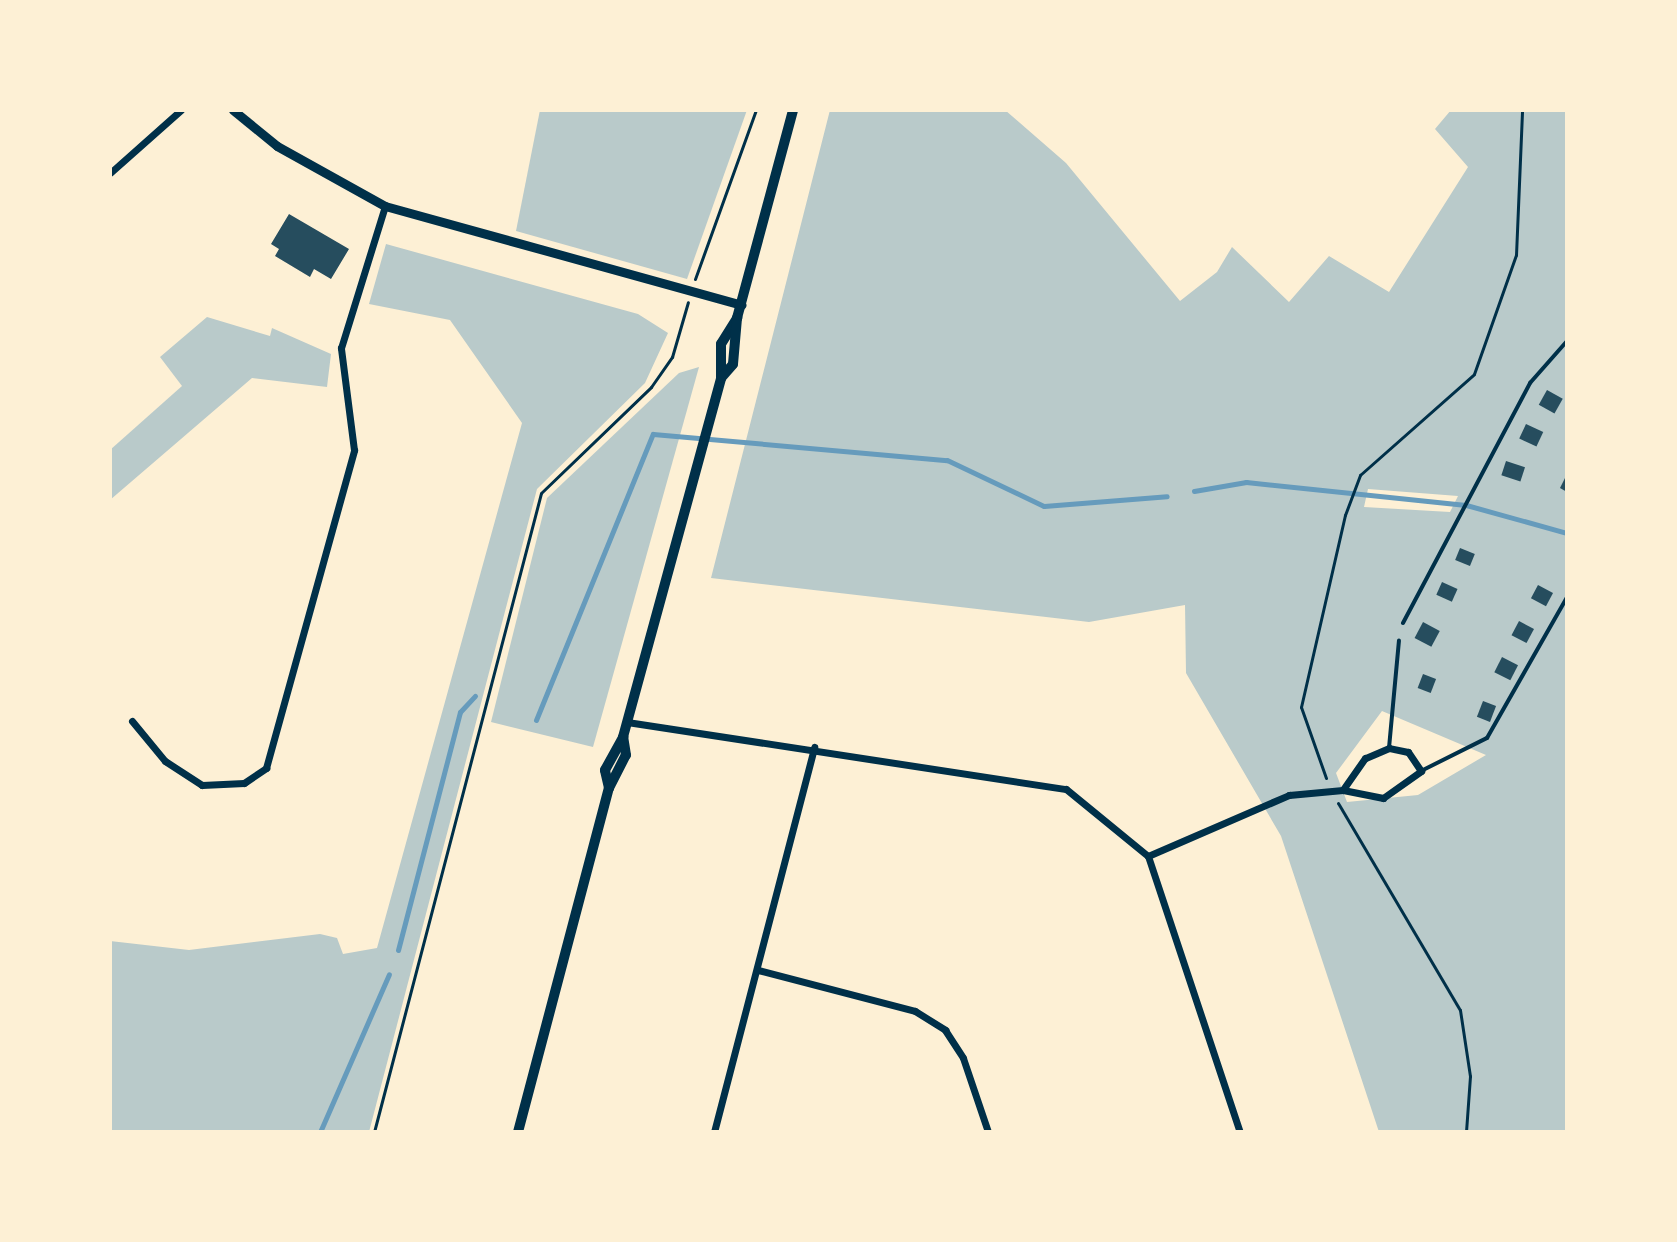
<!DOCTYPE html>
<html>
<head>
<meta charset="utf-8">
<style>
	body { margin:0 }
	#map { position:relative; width:1677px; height:1242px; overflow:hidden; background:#fdf0d5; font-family:"Exo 2",sans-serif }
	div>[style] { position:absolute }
	.green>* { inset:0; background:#b9caca }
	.stream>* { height:5px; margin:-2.5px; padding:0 2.5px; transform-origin:2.5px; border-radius:2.5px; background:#669bbc }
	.building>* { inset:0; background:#264d5e; transform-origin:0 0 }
	.path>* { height:3px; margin:-1.5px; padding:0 1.5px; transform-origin:1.5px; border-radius:1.5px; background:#003049 }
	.service>* { height:4px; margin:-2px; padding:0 2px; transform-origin:2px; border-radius:2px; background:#003049 }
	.minor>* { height:7px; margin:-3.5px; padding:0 3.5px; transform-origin:3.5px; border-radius:3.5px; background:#003049 }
	.tertiary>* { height:9px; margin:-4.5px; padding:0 4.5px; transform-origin:4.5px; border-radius:4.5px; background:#003049 }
	.secondary>* { height:10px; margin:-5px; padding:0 5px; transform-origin:5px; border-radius:5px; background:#003049 }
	span { translate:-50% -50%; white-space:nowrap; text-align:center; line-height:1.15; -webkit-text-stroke:8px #fdf0d5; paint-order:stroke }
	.frame { position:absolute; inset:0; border:112px solid #fdf0d5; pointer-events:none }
</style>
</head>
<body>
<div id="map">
	<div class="green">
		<i style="clip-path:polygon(540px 110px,747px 110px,687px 279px,516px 231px)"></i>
		<i style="clip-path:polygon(evenodd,830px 110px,1005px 110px,1066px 163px,1180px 301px,1217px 272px,1232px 247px,1289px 302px,1329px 256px,1389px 292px,1468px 167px,1435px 129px,1451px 110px,1567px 110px,1567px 1132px,1379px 1132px,1281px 836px,1186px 673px,1185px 605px,1089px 622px,711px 578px,830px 110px,1368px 489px,1458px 496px,1450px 512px,1364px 507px,1368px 489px,830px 110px,1382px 711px,1486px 755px,1418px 795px,1347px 802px,1336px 773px,1382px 711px)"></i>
		<i style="clip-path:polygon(386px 244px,638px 314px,668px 333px,645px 383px,537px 489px,369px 1132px,110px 1132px,110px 941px,189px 950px,320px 934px,337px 938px,343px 954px,377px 948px,522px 423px,450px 320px,369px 304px)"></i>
		<i style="clip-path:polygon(207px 317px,270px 336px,272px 328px,331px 354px,327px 387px,252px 378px,110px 500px,110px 450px,182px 386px,160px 357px)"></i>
		<i style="clip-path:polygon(699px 367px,593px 747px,491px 722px,547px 498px,679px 373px)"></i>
	</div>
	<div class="stream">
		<i style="left:1194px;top:491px;width:53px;rotate:-9.8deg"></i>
		<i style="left:1246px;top:482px;width:221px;rotate:6deg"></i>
		<i style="left:1466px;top:505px;width:105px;rotate:15.5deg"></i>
		<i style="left:536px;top:720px;width:309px;rotate:-67.8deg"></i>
		<i style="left:653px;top:434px;width:295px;rotate:5.1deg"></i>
		<i style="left:947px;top:460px;width:107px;rotate:25.4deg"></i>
		<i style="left:1044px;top:506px;width:123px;rotate:-4.6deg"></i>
		<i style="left:398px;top:950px;width:246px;rotate:-75.4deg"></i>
		<i style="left:460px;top:712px;width:22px;rotate:-47deg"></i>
		<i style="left:320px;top:1132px;width:172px;rotate:-66.4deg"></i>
	</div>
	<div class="building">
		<i style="clip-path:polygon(289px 214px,349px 249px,331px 279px,314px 269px,310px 277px,275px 256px,279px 249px,271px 244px)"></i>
		<i style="left:1547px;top:390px;width:18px;height:17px;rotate:29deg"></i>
		<i style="left:1526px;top:424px;width:19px;height:16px;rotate:25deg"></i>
		<i style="left:1506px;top:461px;width:20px;height:15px;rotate:18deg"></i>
		<i style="clip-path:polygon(1567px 474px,1567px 492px,1560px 488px)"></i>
		<i style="left:1460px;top:548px;width:16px;height:13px;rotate:22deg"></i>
		<i style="left:1442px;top:582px;width:17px;height:14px;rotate:24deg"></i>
		<i style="left:1538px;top:585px;width:17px;height:15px;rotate:28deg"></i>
		<i style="left:1519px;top:621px;width:17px;height:16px;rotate:28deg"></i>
		<i style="left:1423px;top:622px;width:19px;height:18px;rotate:28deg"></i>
		<i style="left:1502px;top:657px;width:18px;height:17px;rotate:27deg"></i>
		<i style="left:1423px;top:674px;width:14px;height:15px;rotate:21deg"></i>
		<i style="left:1483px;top:701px;width:14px;height:17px;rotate:21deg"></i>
	</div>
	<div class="path">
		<i style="left:695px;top:279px;width:180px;rotate:-70.2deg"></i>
		<i style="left:1326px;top:778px;width:75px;rotate:-109.4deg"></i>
		<i style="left:1301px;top:707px;width:197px;rotate:-77.1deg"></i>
		<i style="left:1345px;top:515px;width:43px;rotate:-69.4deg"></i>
		<i style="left:1360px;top:475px;width:152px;rotate:-41.5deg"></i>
		<i style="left:1474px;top:374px;width:126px;rotate:-70.6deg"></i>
		<i style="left:1516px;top:255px;width:145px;rotate:-87.6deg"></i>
		<i style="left:1338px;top:803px;width:240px;rotate:59.5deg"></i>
		<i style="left:1460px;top:1010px;width:67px;rotate:81.4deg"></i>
		<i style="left:1470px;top:1076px;width:56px;rotate:94.1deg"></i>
		<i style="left:374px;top:1132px;width:660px;rotate:-75.35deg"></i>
		<i style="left:541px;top:493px;width:153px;rotate:-43.9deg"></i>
		<i style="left:651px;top:387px;width:37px;rotate:-55deg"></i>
		<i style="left:672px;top:357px;width:57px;rotate:-73.8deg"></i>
	</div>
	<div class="service">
		<i style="left:1403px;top:623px;width:272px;rotate:-62.1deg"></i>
		<i style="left:1530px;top:383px;width:56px;rotate:-48.6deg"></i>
		<i style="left:1389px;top:748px;width:108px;rotate:-84.7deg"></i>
		<i style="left:1421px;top:771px;width:74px;rotate:-26.6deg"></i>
		<i style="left:1487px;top:738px;width:162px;rotate:-60.4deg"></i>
	</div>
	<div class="minor">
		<i style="left:110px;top:173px;width:95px;rotate:-41.6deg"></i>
		<i style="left:132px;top:721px;width:52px;rotate:50.5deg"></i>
		<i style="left:165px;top:761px;width:44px;rotate:33deg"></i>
		<i style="left:202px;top:785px;width:42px;rotate:-2.7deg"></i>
		<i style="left:244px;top:783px;width:27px;rotate:-34deg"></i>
		<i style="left:266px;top:768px;width:330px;rotate:-74.5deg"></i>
		<i style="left:354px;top:450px;width:103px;rotate:-97.3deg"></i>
		<i style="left:341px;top:348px;width:149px;rotate:-72.8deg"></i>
		<i style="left:627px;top:722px;width:444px;rotate:8.7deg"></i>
		<i style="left:1066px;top:789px;width:106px;rotate:39.3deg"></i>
		<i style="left:1148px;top:856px;width:291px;rotate:71.6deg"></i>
		<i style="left:1148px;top:856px;width:154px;rotate:-23.4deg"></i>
		<i style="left:1289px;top:795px;width:54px;rotate:-5.3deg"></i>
		<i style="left:1343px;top:790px;width:41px;rotate:11.3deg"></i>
		<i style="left:1383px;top:798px;width:47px;rotate:-35.4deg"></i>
		<i style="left:1421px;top:771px;width:23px;rotate:-124deg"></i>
		<i style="left:1408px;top:752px;width:19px;rotate:-168deg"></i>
		<i style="left:1389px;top:748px;width:26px;rotate:157deg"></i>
		<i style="left:1365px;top:758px;width:39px;rotate:125deg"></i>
		<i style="left:758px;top:970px;width:162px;rotate:14.6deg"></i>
		<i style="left:915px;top:1011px;width:36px;rotate:32deg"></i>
		<i style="left:945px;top:1030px;width:33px;rotate:57deg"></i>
		<i style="left:963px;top:1058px;width:78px;rotate:71.3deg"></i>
		<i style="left:714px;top:1132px;width:398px;rotate:-75.4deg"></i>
	</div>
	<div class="tertiary">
		<i style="left:233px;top:110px;width:57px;rotate:39.3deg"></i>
		<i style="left:277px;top:146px;width:124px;rotate:29.1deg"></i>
		<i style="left:385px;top:206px;width:370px;rotate:15.5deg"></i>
	</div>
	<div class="secondary">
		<i style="left:721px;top:378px;width:34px;rotate:-90deg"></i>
		<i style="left:721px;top:344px;width:31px;rotate:-58deg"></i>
		<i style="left:737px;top:318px;width:215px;rotate:-74.9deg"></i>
		<i style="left:609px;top:788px;width:18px;rotate:-103deg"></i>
		<i style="left:605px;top:770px;width:38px;rotate:-61deg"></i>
		<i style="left:623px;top:737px;width:372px;rotate:-74.7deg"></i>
		<i style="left:721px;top:378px;width:18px;rotate:-49deg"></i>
		<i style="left:733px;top:364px;width:46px;rotate:-85deg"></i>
		<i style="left:518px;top:1132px;width:356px;rotate:-75.2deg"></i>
		<i style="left:609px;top:788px;width:37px;rotate:-63deg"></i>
		<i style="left:626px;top:755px;width:18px;rotate:-99deg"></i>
	</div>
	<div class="frame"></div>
</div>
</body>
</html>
